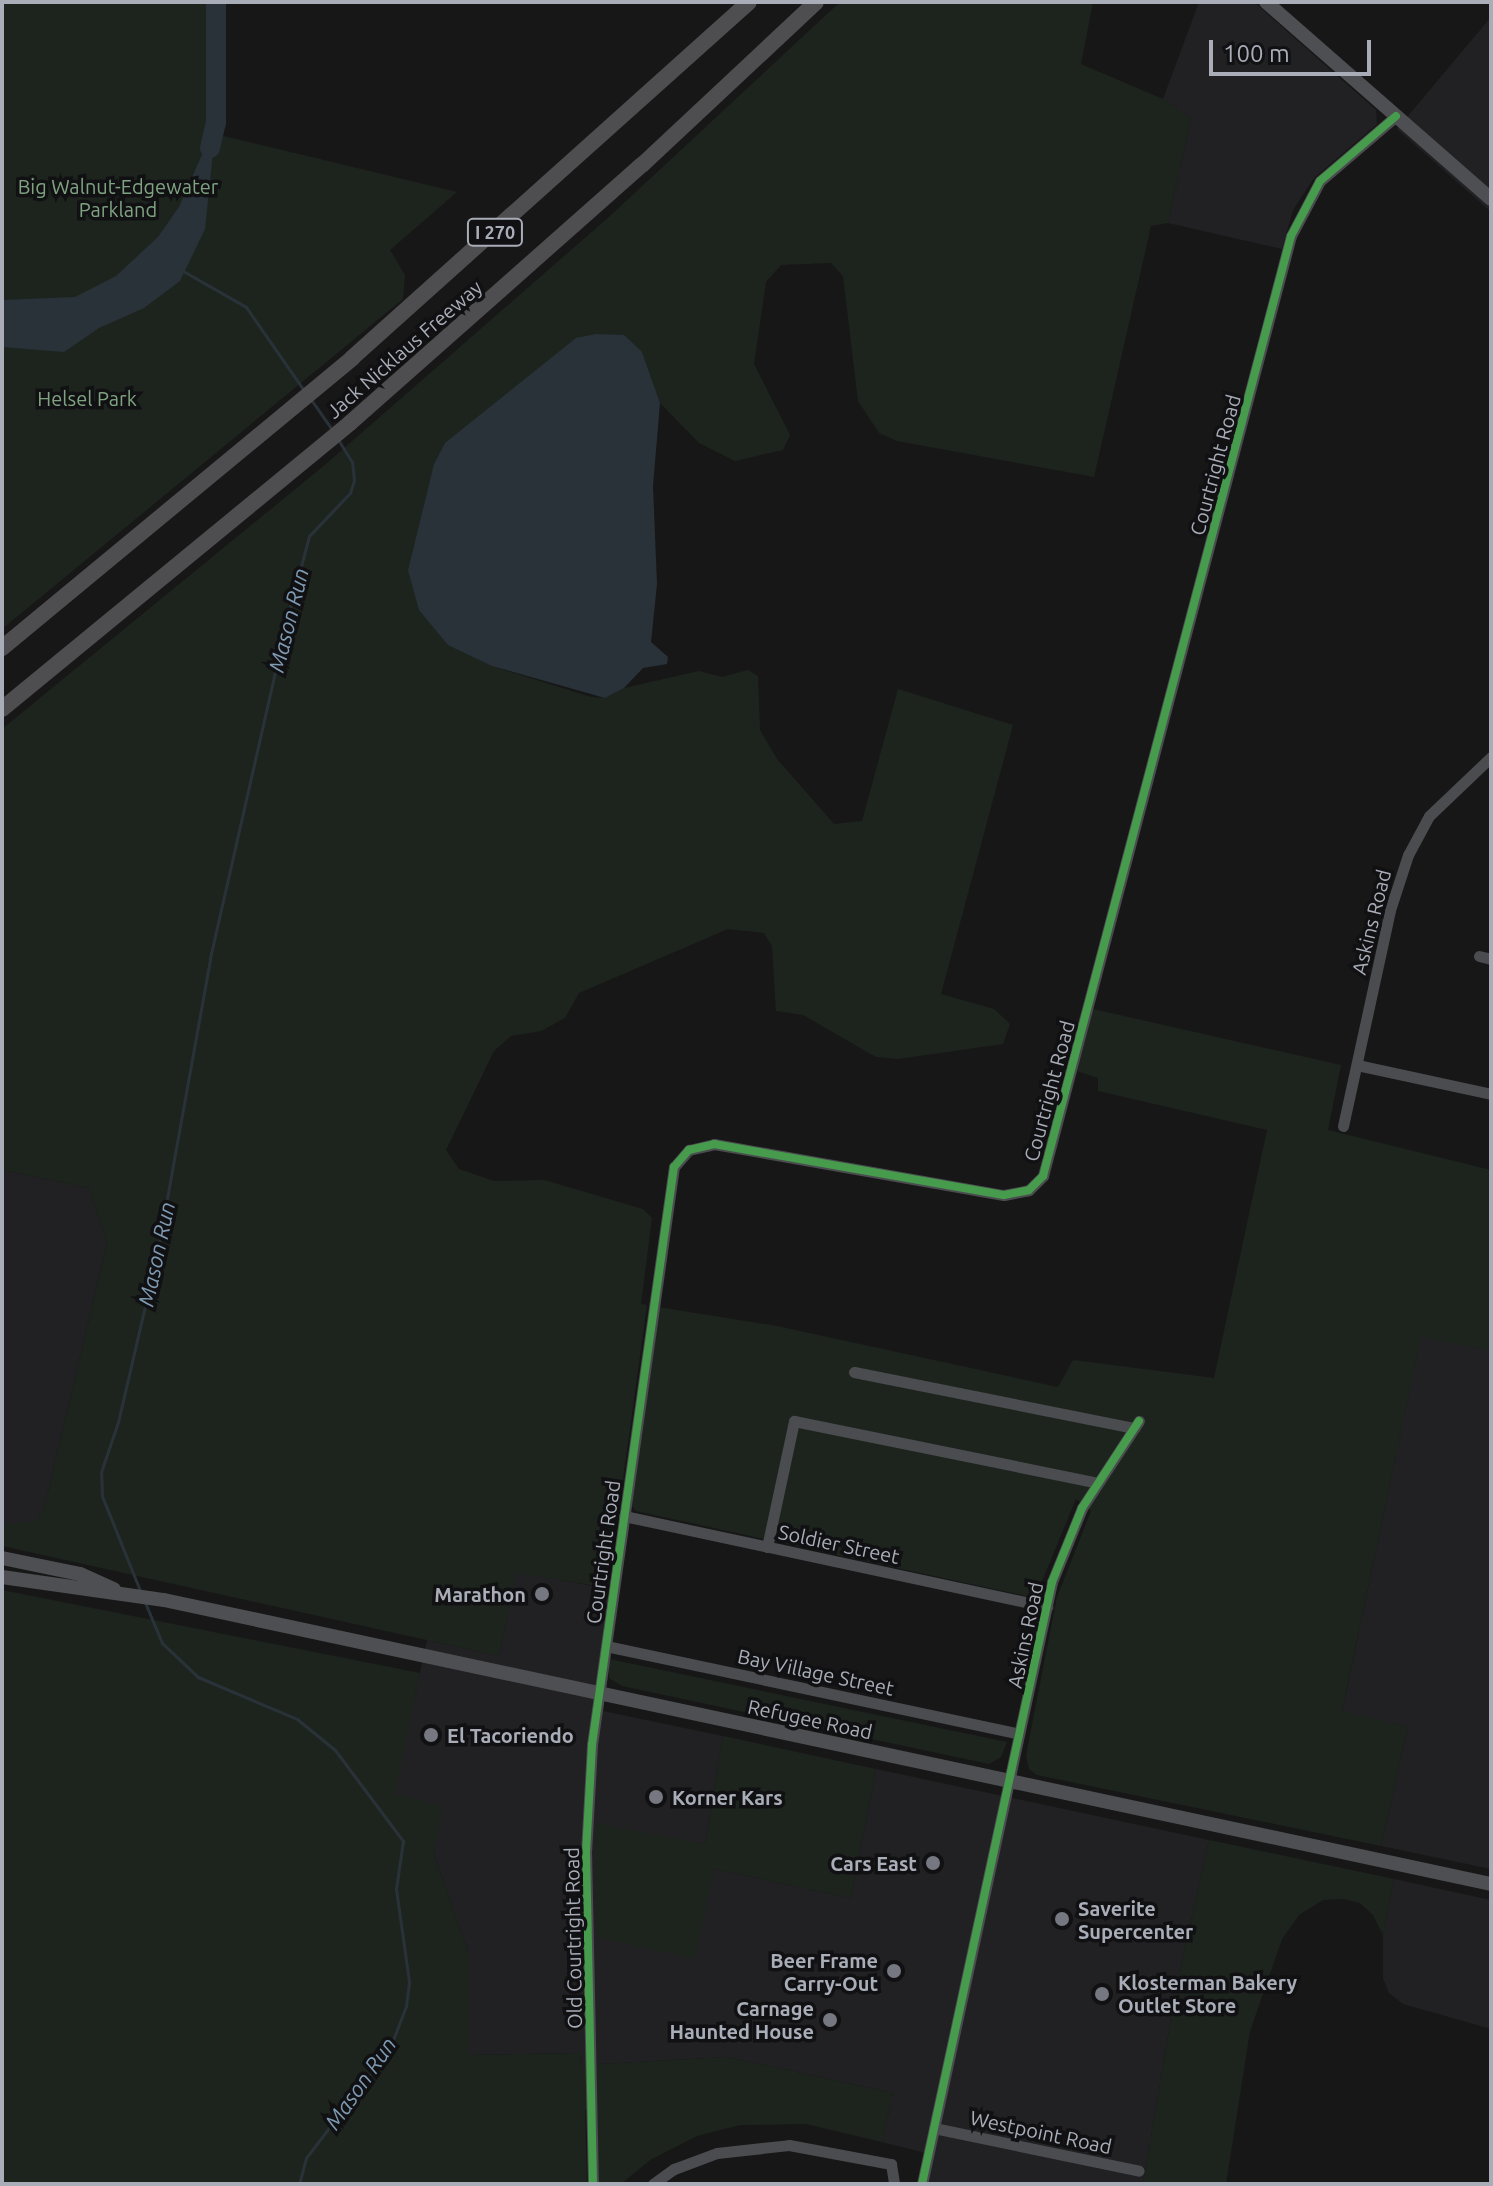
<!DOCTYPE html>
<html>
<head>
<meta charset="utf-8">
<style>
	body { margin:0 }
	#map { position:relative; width:1493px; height:2186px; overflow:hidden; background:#171717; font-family:Ubuntu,sans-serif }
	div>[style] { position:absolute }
	.built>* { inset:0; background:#212123 }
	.green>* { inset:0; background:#1d241e }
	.water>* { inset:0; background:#2a3239 }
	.stream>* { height:3px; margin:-1.5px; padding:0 1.5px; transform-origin:1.5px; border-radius:1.5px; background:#2a3239 }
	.river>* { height:20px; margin:-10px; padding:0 10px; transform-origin:10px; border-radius:10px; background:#2a3239 }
	.minor>* { height:11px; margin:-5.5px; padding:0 5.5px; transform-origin:5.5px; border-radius:5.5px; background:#4b4c50 }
	.major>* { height:14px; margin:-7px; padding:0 7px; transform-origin:7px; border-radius:7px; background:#4d4f52 }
	.highway>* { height:16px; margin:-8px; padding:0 8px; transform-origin:8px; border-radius:8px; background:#4e4e51 }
	.cycleway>* { height:8px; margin:-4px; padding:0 4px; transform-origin:4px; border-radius:4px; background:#469c4c }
	.dots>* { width:22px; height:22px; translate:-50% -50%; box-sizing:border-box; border:4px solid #111113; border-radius:50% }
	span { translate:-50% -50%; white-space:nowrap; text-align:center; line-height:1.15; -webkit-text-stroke:7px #111113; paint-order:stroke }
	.shield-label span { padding:2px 6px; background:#111113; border:2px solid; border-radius:6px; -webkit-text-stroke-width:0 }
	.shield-label { font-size:18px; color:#a8adb8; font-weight:700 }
	.park-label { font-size:20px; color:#7fa381 }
	.street-label { font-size:20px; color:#a8adb8 }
	.poi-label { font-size:20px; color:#a8adb8; font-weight:700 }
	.right { translate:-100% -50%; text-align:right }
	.left { translate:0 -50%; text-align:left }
	.water-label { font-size:22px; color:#7f9bb3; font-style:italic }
	.frame { position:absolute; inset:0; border:4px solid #a8adb8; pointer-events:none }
	.scale { position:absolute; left:1209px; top:40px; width:162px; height:36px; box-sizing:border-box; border:4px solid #a8adb8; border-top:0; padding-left:10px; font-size:24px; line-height:28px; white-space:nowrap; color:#a8adb8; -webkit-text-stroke:6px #111113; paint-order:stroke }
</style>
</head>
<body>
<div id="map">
	<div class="built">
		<i style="clip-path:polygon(1199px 2px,1254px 2px,1376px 110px,1377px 124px,1314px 178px,1293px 210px,1282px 249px,1168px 223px,1191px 119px,1163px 99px)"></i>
		<i style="clip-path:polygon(1491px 17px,1491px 212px,1397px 129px)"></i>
		<i style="clip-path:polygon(2px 1170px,89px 1188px,107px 1243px,45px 1505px,36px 1521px,11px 1527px,2px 1524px)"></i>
		<i style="clip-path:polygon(1421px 1336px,1491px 1351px,1491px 1869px,1381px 1846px,1408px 1727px,1342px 1712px)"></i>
		<i style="clip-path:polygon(517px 1572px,619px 1591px,603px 1711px,723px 1736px,705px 1844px,595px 1824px,596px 1937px,714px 1869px,851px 1898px,876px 1769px,1209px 1840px,1176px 1989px,1143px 2184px,923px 2184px,930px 2154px,882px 2142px,893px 2093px,727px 2057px,582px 2065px,581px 2053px,468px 2055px,468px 1951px,434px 1855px,441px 1806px,394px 1795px,427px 1640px,499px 1656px)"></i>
		<i style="clip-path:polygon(1394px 1879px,1491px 1900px,1491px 2029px,1403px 2004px,1389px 1993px,1383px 1978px,1383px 1935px)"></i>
	</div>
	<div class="green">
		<i style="clip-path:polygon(2px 2px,216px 2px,215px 134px,457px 192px,390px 250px,405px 275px,403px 299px,2px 629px)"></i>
		<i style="clip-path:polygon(840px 2px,1093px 2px,1081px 64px,1163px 99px,1191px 119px,1168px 223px,1151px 226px,1094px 477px,897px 441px,879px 433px,858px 401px,843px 276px,831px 263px,781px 265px,766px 282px,754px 364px,790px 435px,783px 450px,735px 461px,699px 443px,660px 403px,642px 352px,445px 443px,434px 465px,408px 570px,492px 666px,591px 697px,605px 698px,624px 688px,699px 671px,722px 677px,748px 670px,758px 676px,760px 730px,777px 759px,834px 824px,862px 821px,898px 689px,1013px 725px,941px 994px,994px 1009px,1010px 1024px,1003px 1044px,898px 1059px,876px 1057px,803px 1015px,776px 1011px,772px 946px,764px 933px,728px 929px,579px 993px,565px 1018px,541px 1031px,511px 1036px,494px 1051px,446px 1150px,459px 1169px,494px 1181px,544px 1180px,643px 1209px,652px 1218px,641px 1304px,647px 1305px,608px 1588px,517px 1573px,499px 1656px,2px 1546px,2px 1524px,36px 1521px,45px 1505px,107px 1243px,89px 1188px,2px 1170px,2px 729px,326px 464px,610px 216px)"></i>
		<i style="clip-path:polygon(1093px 1009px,1341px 1065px,1328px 1130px,1491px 1170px,1491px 1351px,1421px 1337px,1342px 1711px,1408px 1727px,1381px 1846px,1037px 1775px,1029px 1769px,1026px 1755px,1057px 1597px,1091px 1511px,1076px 1499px,1035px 1598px,636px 1511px,632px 1506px,658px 1307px,777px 1326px,1058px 1387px,1073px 1360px,1214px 1378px,1267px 1130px,1098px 1091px,1098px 1078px,1077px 1071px)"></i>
		<i style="clip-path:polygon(2px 1590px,420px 1673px,395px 1794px,442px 1806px,434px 1855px,468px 1951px,468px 2055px,581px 2053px,582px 2065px,727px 2057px,893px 2093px,882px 2142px,806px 2124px,740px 2125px,697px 2136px,650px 2160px,621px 2184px,599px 2184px,597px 2108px,585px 2110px,587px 2184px,2px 2184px)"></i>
		<i style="clip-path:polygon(609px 1659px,1007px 1742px,1001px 1757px,989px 1764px,622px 1686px,609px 1678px)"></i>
		<i style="clip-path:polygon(723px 1736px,876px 1769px,851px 1898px,714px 1869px,695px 1959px,595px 1937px,595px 1823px,705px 1844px)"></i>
		<i style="clip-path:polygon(1209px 1840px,1394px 1879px,1383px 1935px,1373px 1915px,1360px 1903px,1344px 1899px,1323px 1900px,1299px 1915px,1282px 1939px,1250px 2031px,1226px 2184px,1143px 2184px,1176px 1989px)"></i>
	</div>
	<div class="water">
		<i style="clip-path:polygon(216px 123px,205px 229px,180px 281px,144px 308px,99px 328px,64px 352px,2px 347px,2px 300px,75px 297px,116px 276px,158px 237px,179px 207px)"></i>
		<i style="clip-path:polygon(596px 334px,624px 335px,642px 352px,660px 403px,653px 486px,657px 584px,651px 642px,668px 657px,667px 664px,643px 668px,624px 688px,605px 698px,492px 666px,448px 645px,419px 610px,408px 570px,434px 464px,445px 443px,576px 338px)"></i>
	</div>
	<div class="stream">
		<i style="left:183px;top:271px;width:73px;rotate:29.7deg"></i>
		<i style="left:246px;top:307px;width:100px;rotate:55.2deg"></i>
		<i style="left:310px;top:398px;width:40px;rotate:55.1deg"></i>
		<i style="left:141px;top:1593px;width:105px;rotate:-111.9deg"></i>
		<i style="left:102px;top:1496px;width:24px;rotate:-92deg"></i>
		<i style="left:101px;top:1472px;width:53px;rotate:-71.2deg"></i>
		<i style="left:118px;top:1422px;width:172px;rotate:-76.9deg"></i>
		<i style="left:157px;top:1254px;width:301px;rotate:-79.8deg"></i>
		<i style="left:210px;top:958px;width:352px;rotate:-77.2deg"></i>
		<i style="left:288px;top:615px;width:82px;rotate:-75.1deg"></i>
		<i style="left:309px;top:536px;width:59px;rotate:-46.4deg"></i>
		<i style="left:350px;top:493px;width:14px;rotate:-73deg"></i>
		<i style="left:354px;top:480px;width:18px;rotate:-96deg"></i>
		<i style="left:352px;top:462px;width:25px;rotate:-122deg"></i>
		<i style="left:144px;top:1600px;width:47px;rotate:67.3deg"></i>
		<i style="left:162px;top:1643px;width:50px;rotate:43.4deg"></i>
		<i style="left:198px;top:1677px;width:108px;rotate:23deg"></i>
		<i style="left:297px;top:1719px;width:49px;rotate:39.2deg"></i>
		<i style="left:335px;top:1750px;width:114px;rotate:53.2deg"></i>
		<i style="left:403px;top:1841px;width:49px;rotate:98.3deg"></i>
		<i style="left:396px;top:1889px;width:94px;rotate:82deg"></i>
		<i style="left:409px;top:1982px;width:24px;rotate:97deg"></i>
		<i style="left:406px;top:2006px;width:45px;rotate:110.9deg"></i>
		<i style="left:390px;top:2048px;width:138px;rotate:127.4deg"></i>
		<i style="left:306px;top:2158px;width:27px;rotate:105deg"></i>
	</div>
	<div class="river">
		<i style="left:210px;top:148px;width:26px;rotate:-77deg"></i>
		<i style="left:216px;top:123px;width:121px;rotate:-90deg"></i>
	</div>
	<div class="minor">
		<i style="left:1479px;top:956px;width:12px;rotate:14deg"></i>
		<i style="left:1357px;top:1065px;width:137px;rotate:12.2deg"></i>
		<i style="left:1343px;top:1126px;width:221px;rotate:-77.7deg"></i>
		<i style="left:1390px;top:910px;width:58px;rotate:-71.9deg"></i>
		<i style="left:1408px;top:855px;width:44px;rotate:-61.7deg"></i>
		<i style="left:1429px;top:816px;width:86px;rotate:-43.6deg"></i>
		<i style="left:854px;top:1372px;width:286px;rotate:11.3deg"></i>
		<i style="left:624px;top:1516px;width:433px;rotate:12.1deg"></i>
		<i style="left:767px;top:1547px;width:129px;rotate:-77.9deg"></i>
		<i style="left:794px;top:1421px;width:310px;rotate:11.5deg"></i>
		<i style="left:606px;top:1646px;width:422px;rotate:12deg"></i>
		<i style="left:934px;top:2128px;width:209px;rotate:11.8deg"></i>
		<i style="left:593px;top:2184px;width:331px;rotate:-91.2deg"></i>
		<i style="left:586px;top:1853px;width:108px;rotate:-86.8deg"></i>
		<i style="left:592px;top:1745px;width:584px;rotate:-81.93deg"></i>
		<i style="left:674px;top:1167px;width:23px;rotate:-49deg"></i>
		<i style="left:689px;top:1150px;width:26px;rotate:-13deg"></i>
		<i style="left:714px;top:1144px;width:294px;rotate:10deg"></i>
		<i style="left:1004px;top:1195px;width:25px;rotate:-11deg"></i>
		<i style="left:1029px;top:1190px;width:20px;rotate:-45deg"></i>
		<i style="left:1043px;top:1176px;width:972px;rotate:-75.22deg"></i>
		<i style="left:1291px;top:236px;width:62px;rotate:-62.2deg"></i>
		<i style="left:1320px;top:181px;width:100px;rotate:-40.5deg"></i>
		<i style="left:653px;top:2184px;width:26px;rotate:-36deg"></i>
		<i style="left:674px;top:2169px;width:46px;rotate:-20.4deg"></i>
		<i style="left:717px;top:2153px;width:72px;rotate:-6.3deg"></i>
		<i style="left:789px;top:2145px;width:104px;rotate:10.6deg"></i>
		<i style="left:891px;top:2164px;width:20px;rotate:81deg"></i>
		<i style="left:922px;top:2184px;width:616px;rotate:-77.81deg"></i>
		<i style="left:1052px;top:1582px;width:80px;rotate:-67.9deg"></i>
		<i style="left:1082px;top:1508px;width:104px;rotate:-56.8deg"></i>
	</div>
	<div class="major">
		<i style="left:1266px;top:2px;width:299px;rotate:41.2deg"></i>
		<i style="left:2px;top:1558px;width:80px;rotate:11.6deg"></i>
		<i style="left:80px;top:1574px;width:37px;rotate:24deg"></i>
		<i style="left:2px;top:1577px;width:164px;rotate:8.1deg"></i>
		<i style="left:164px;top:1600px;width:1357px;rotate:12.08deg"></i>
	</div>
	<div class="highway">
		<i style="left:2px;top:648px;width:455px;rotate:-39.6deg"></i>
		<i style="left:352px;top:358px;width:533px;rotate:-41.88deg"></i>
		<i style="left:2px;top:709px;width:450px;rotate:-39.4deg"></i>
		<i style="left:350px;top:423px;width:390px;rotate:-41.5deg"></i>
		<i style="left:642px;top:165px;width:238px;rotate:-43.1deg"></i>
	</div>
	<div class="cycleway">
		<i style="left:593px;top:2184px;width:331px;rotate:-91.2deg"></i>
		<i style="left:586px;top:1853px;width:108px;rotate:-86.8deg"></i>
		<i style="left:592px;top:1745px;width:584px;rotate:-81.93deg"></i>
		<i style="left:674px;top:1167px;width:23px;rotate:-49deg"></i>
		<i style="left:689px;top:1150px;width:26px;rotate:-13deg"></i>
		<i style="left:714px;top:1144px;width:294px;rotate:10deg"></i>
		<i style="left:1004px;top:1195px;width:25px;rotate:-11deg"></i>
		<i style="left:1029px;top:1190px;width:20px;rotate:-45deg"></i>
		<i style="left:1043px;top:1176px;width:972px;rotate:-75.22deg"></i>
		<i style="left:1291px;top:236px;width:62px;rotate:-62.2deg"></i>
		<i style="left:1320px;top:181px;width:100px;rotate:-40.5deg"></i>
		<i style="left:922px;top:2184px;width:616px;rotate:-77.81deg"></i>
		<i style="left:1052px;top:1582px;width:80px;rotate:-67.9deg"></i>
		<i style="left:1082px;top:1508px;width:104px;rotate:-56.8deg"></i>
	</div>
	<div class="dots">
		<i style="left:542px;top:1594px;background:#757880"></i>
		<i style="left:431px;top:1735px;background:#757880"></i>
		<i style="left:656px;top:1797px;background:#757880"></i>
		<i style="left:933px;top:1863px;background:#757880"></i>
		<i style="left:1062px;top:1919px;background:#757880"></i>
		<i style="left:894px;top:1971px;background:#757880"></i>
		<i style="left:1102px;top:1994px;background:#757880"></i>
		<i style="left:830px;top:2020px;background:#757880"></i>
	</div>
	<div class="shield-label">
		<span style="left:495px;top:232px">I 270</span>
	</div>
	<div class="park-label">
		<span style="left:118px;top:198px">Big Walnut-Edgewater<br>Parkland</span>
		<span style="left:87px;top:398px">Helsel Park</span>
	</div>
	<div class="street-label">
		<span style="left:404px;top:349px;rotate:-41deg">Jack Nicklaus Freeway</span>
		<span style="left:1215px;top:465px;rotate:-75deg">Courtright Road</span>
		<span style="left:1371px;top:922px;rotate:-76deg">Askins Road</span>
		<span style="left:1049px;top:1091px;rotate:-75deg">Courtright Road</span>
		<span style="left:839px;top:1544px;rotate:12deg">Soldier Street</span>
		<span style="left:603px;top:1552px;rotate:-82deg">Courtright Road</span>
		<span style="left:1025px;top:1635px;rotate:-78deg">Askins Road</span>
		<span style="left:816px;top:1672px;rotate:12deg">Bay Village Street</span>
		<span style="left:810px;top:1719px;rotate:12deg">Refugee Road</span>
		<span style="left:573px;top:1938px;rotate:-91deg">Old Courtright Road</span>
		<span style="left:1041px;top:2132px;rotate:12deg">Westpoint Road</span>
	</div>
	<div class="poi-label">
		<span class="right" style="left:526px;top:1594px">Marathon</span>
		<span class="left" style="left:447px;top:1735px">El Tacoriendo</span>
		<span class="left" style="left:672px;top:1797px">Korner Kars</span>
		<span class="right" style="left:917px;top:1863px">Cars East</span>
		<span class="left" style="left:1078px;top:1920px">Saverite<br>Supercenter</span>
		<span class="right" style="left:878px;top:1972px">Beer Frame<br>Carry-Out</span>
		<span class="left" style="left:1118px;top:1994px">Klosterman Bakery<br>Outlet Store</span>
		<span class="right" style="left:814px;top:2020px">Carnage<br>Haunted House</span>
	</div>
	<div class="water-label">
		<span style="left:288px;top:620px;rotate:-76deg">Mason Run</span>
		<span style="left:156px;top:1254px;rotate:-78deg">Mason Run</span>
		<span style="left:360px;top:2083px;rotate:-55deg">Mason Run</span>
	</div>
	<div class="frame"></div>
	<div class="scale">100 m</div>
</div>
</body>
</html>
